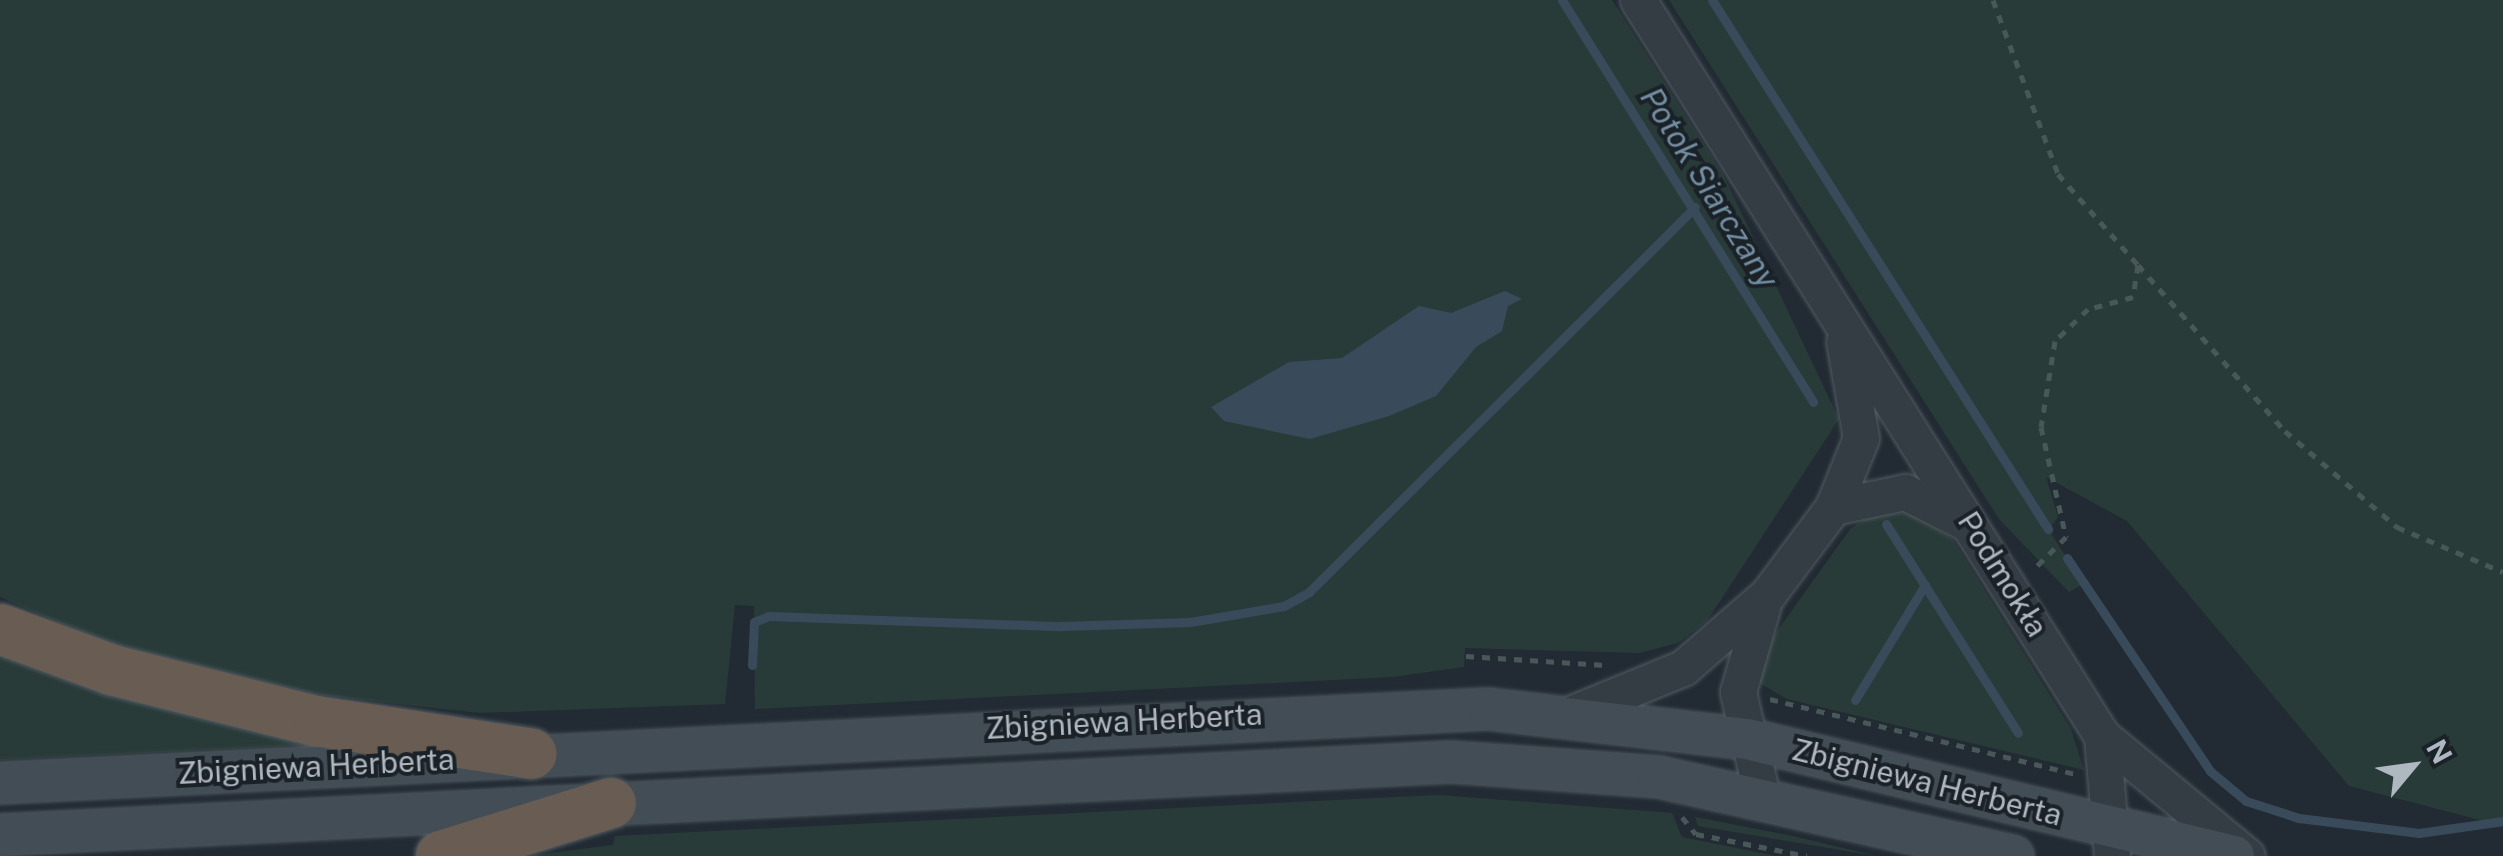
<!DOCTYPE html>
<html>
<head>
<meta charset="utf-8">
<style>
	body { margin:0 }
	#map { position:relative; width:2503px; height:856px; overflow:hidden; background:#222b33; font-family:"Public Sans",sans-serif }
	div>[style] { position:absolute }
	.green>* { inset:0; background:#293b39 }
	.water>* { inset:0; background:#394b5a }
	.stream>* { height:9px; margin:-4.5px; padding:0 4.5px; transform-origin:4.5px; border-radius:4.5px; background:#394b5a }
	.path>* { height:5px; margin-top:-2.5px; transform-origin:0; background:repeating-linear-gradient(90deg,#485758 0 8px,transparent 0 16px) }
	.roads { filter:drop-shadow(0 0 2px #525b62) drop-shadow(0 0 2px #525b62) }
	.tertiary>* { height:35px; margin:-17.5px; padding:0 17.5px; transform-origin:17.5px; border-radius:17.5px; background:#353d44 }
	.secondary>* { height:40px; margin:-20px; padding:0 20px; transform-origin:20px; border-radius:20px; background:#434d56 }
	.motorway>* { height:50px; margin:-25px; padding:0 25px; transform-origin:25px; border-radius:25px; background:#695d53 }
	span { translate:-50% -50%; white-space:nowrap; text-align:center; line-height:1.15; -webkit-text-stroke:8px #1a2228; paint-order:stroke }
	.street-label { font-size:30px; color:#afb8c1 }
	.water-label { font-size:32px; color:#738ca0; font-style:italic }
	.north { position:absolute; left:2363px; top:716px; width:100px; height:100px; -webkit-text-stroke:8px #1a2228; paint-order:stroke; rotate:61deg; font-size:28px; font-weight:700; line-height:40px; text-align:center; color:#afb8c1 }
	.north::after { content:''; display:block; margin:auto; width:35px; height:45px; background:#afb8c1; clip-path:polygon(50% 0,100% 100%,50% 72%,0 100%) }
</style>
</head>
<body>
<div id="map">
	<div class="green">
		<i style="clip-path:polygon(0 0,1612px 0,1723px 174px,1839px 419px,1707px 621px,1678px 643px,1639px 653px,1465px 648px,1464px 667px,1392px 677px,755px 709px,754px 606px,735px 605px,725px 704px,479px 713px,264px 689px,126px 653px,0 597px)"></i>
		<i style="clip-path:polygon(1669px 0,2503px 0,2503px 826px,2349px 786px,2127px 521px,2046px 477px,2058px 517px,2049px 530px,2083px 584px,2069px 592px,1999px 519px)"></i>
		<i style="clip-path:polygon(1910px 513px,1952px 538px,2071px 729px,2084px 770px,1787px 699px,1756px 681px,1770px 641px,1851px 528px,1873px 514px)"></i>
		<i style="clip-path:polygon(0 640px,374px 742px,0 760px)"></i>
		<i style="clip-path:polygon(1438px 795px,1672px 813px,1682px 837px,1776px 856px,525px 856px,613px 845px,615px 836px)"></i>
		<i style="clip-path:polygon(1695px 817px,1793px 836px,1876px 856px,1698px 826px)"></i>
	</div>
	<div class="water">
		<i style="clip-path:polygon(1505px 291px,1522px 299px,1508px 306px,1502px 331px,1476px 347px,1436px 396px,1389px 416px,1310px 439px,1224px 421px,1211px 407px,1289px 362px,1342px 358px,1419px 306px,1451px 313px)"></i>
	</div>
	<div class="stream">
		<i style="left:1562px;top:0;width:474px;rotate:58deg"></i>
		<i style="left:1712px;top:0;width:627px;rotate:57.58deg"></i>
		<i style="left:1886px;top:524px;width:247px;rotate:57.7deg"></i>
		<i style="left:2067px;top:558px;width:257px;rotate:56.1deg"></i>
		<i style="left:2210px;top:771px;width:47px;rotate:39.8deg"></i>
		<i style="left:2246px;top:801px;width:56px;rotate:17.8deg"></i>
		<i style="left:2299px;top:818px;width:121px;rotate:7.1deg"></i>
		<i style="left:2419px;top:833px;width:85px;rotate:-8.1deg"></i>
		<i style="left:752px;top:665px;width:43px;rotate:-87.3deg"></i>
		<i style="left:754px;top:622px;width:16px;rotate:-22deg"></i>
		<i style="left:769px;top:616px;width:291px;rotate:2deg"></i>
		<i style="left:1060px;top:626px;width:130px;rotate:-1.8deg"></i>
		<i style="left:1190px;top:622px;width:95px;rotate:-9.7deg"></i>
		<i style="left:1284px;top:606px;width:29px;rotate:-29deg"></i>
		<i style="left:1309px;top:592px;width:545px;rotate:-44.93deg"></i>
		<i style="left:1855px;top:700px;width:135px;rotate:-58.7deg"></i>
	</div>
	<div class="path">
		<i style="left:1993px;top:0;width:186px;rotate:69.5deg"></i>
		<i style="left:2058px;top:174px;width:121px;rotate:48.7deg"></i>
		<i style="left:2138px;top:265px;width:32px;rotate:99deg"></i>
		<i style="left:2133px;top:297px;width:47px;rotate:165.1deg"></i>
		<i style="left:2088px;top:309px;width:46px;rotate:135.9deg"></i>
		<i style="left:2055px;top:341px;width:87px;rotate:99.2deg"></i>
		<i style="left:2041px;top:427px;width:113px;rotate:77.2deg"></i>
		<i style="left:2066px;top:537px;width:45px;rotate:135deg"></i>
		<i style="left:2138px;top:265px;width:222px;rotate:48.5deg"></i>
		<i style="left:2285px;top:431px;width:148px;rotate:40.6deg"></i>
		<i style="left:2397px;top:527px;width:115px;rotate:23deg"></i>
		<i style="left:1466px;top:656px;width:139px;rotate:3.7deg"></i>
		<i style="left:1770px;top:699px;width:314px;rotate:13.8deg"></i>
		<i style="left:1682px;top:817px;width:22px;rotate:51deg"></i>
		<i style="left:1696px;top:834px;width:113px;rotate:11.2deg"></i>
	</div>
	<div class="roads">
		<div class="tertiary">
			<i style="left:1638px;top:0;width:870px;rotate:57.77deg"></i>
			<i style="left:2102px;top:736px;width:120px;rotate:85.2deg"></i>
			<i style="left:1833px;top:507px;width:74px;rotate:-11.8deg"></i>
			<i style="left:1905px;top:492px;width:68px;rotate:26.9deg"></i>
			<i style="left:1570px;top:714px;width:122px;rotate:-22.2deg"></i>
			<i style="left:1683px;top:668px;width:113px;rotate:-41deg"></i>
			<i style="left:1768px;top:594px;width:109px;rotate:-53.2deg"></i>
			<i style="left:1833px;top:507px;width:74px;rotate:-67.9deg"></i>
			<i style="left:1861px;top:438px;width:98px;rotate:-99.9deg"></i>
			<i style="left:2102px;top:736px;width:188px;rotate:39.6deg"></i>
			<i style="left:1762px;top:796px;width:107px;rotate:-103deg"></i>
			<i style="left:1738px;top:692px;width:91px;rotate:-74.1deg"></i>
		</div>
		<div class="secondary">
			<i style="left:0;top:783px;width:1490px;rotate:-2.85deg"></i>
			<i style="left:1488px;top:709px;width:261px;rotate:6.6deg"></i>
			<i style="left:1747px;top:739px;width:501px;rotate:13.51deg"></i>
			<i style="left:0;top:835px;width:1453px;rotate:-2.88deg"></i>
			<i style="left:1451px;top:762px;width:209px;rotate:4.1deg"></i>
			<i style="left:1659px;top:777px;width:363px;rotate:12.6deg"></i>
		</div>
		<div class="motorway">
			<i style="left:0;top:629px;width:119px;rotate:20.1deg"></i>
			<i style="left:112px;top:670px;width:209px;rotate:14.1deg"></i>
			<i style="left:315px;top:721px;width:219px;rotate:8.6deg"></i>
			<i style="left:441px;top:856px;width:178px;rotate:-17.3deg"></i>
		</div>
	</div>
	<div class="street-label">
		<span style="left:2003px;top:574px;rotate:58deg">Podmokła</span>
		<span style="left:1124px;top:721px;rotate:-3deg">Zbigniewa Herberta</span>
		<span style="left:316px;top:766px;rotate:-3deg">Zbigniewa Herberta</span>
		<span style="left:1927px;top:782px;rotate:14deg">Zbigniewa Herberta</span>
	</div>
	<div class="water-label">
		<span style="left:1709px;top:188px;rotate:58deg">Potok Siarczany</span>
	</div>
	<div class="north">N</div>
</div>
</body>
</html>
